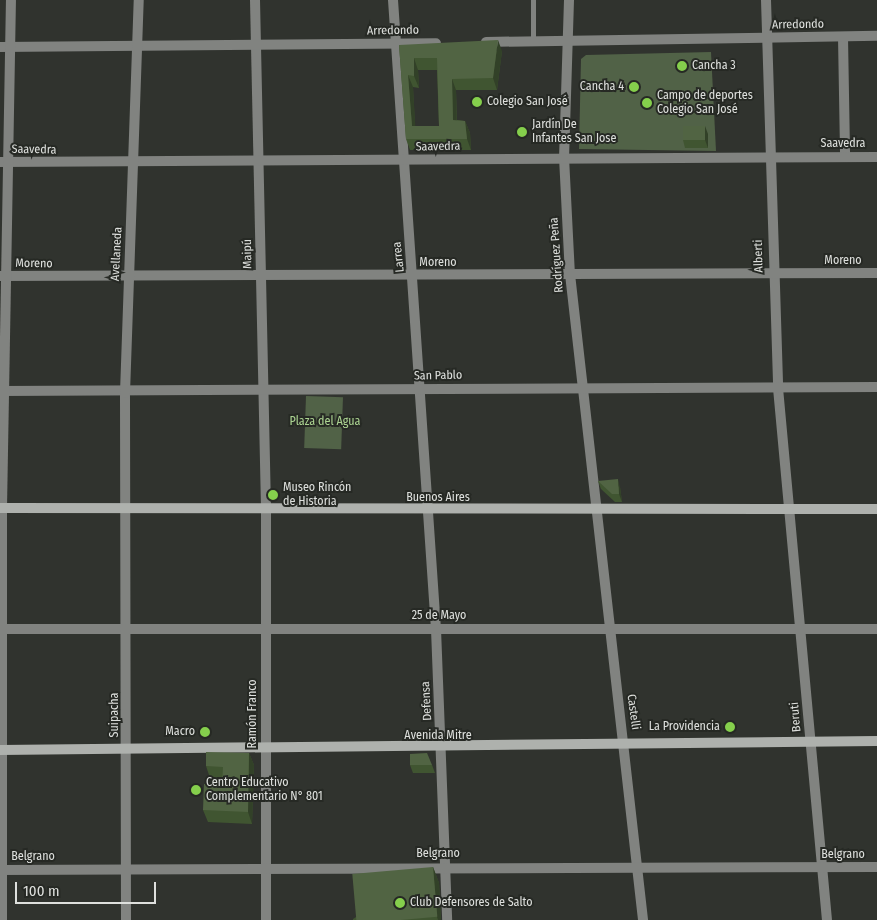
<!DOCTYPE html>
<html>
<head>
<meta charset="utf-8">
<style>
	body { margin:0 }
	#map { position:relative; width:877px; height:920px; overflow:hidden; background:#30332e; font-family:"Fira Sans Condensed",sans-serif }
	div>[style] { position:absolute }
	.green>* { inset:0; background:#516247; transform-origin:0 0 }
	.lane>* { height:5px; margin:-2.5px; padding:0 2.5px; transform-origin:2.5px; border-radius:2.5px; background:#818380 }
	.street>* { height:10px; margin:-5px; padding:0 5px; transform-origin:5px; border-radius:5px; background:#818380 }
	.secondary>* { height:10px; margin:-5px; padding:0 5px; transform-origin:5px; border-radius:5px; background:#aeb1ad }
	.wall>* { inset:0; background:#405531 }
	.shaded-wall>* { inset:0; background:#324128 }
	.building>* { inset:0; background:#516443; transform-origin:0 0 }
	.dots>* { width:14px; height:14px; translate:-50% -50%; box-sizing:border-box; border:2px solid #262924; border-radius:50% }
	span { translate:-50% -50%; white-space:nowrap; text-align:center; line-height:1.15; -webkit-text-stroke:4px #262924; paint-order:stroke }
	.street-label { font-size:12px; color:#dee0dd }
	.poi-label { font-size:12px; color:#dee0dd }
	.left { translate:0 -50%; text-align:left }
	.right { translate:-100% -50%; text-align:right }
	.park-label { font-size:12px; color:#acd492 }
	.scale { position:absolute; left:15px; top:882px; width:141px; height:22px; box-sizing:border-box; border:2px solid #dee0dd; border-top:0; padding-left:6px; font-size:15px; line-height:18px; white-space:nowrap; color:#dee0dd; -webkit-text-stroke:4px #262924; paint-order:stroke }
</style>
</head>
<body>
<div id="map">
	<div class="green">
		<i style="clip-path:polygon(711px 52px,716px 151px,579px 149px,581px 59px,586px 55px)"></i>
		<i style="left:306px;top:396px;width:37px;height:52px;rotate:2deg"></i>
	</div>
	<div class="lane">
		<i style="left:533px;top:0;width:41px;rotate:90deg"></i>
	</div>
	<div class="street">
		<i style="left:255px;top:0;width:508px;rotate:88.76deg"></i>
		<i style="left:266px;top:508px;width:412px;rotate:90deg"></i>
		<i style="left:393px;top:0;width:630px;rotate:86.09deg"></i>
		<i style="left:436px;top:629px;width:291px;rotate:87.8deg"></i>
		<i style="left:569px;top:0;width:157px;rotate:91.8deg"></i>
		<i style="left:564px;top:157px;width:117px;rotate:87.1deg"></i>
		<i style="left:570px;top:274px;width:650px;rotate:83.55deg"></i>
		<i style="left:766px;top:0;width:388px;rotate:88.2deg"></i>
		<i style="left:778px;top:388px;width:534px;rotate:84.74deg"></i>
		<i style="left:843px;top:37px;width:120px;rotate:89deg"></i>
		<i style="left:486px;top:42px;width:391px;rotate:-0.9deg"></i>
		<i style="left:0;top:47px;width:436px;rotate:-0.5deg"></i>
		<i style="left:0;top:162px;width:877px;rotate:-0.33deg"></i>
		<i style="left:1px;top:276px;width:876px;rotate:-0.2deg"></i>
		<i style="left:0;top:391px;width:877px;rotate:-0.26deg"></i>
		<i style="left:0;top:629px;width:877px"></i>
		<i style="left:0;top:870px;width:877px;rotate:-0.2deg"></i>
		<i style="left:2px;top:920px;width:412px;rotate:-90deg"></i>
		<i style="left:2px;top:508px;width:508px;rotate:-88.99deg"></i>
		<i style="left:126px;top:920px;width:527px;rotate:-90.11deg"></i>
		<i style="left:125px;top:393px;width:393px;rotate:-88deg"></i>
	</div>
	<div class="secondary">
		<i style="left:0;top:508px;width:877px;rotate:0.07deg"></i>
		<i style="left:0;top:750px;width:877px;rotate:-0.59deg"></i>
	</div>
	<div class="wall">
		<i style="clip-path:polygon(evenodd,399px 45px,502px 51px,497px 90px,456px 90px,457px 120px,465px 121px,470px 133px,471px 150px,410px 150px,406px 139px,399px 45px,418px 70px,437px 70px,439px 126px,415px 126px,413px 87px,419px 88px,418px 70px)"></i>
		<i style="clip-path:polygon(708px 134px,708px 148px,685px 148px,683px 140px)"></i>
		<i style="clip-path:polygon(598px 481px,620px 487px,622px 502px,615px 502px,601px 489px)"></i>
		<i style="clip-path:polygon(249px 753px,254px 765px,252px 824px,208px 822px,203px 810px,222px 785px,222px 778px,210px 778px,206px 766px)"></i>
		<i style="clip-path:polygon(410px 765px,432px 765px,435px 773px,413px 773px)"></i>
		<i style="clip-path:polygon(433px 867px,439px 883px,441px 920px,353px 920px,353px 919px)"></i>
	</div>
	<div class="shaded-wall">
		<i style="clip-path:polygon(498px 40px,502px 51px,497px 90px,493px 78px)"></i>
		<i style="clip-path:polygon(414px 58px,418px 70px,419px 88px,414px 76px)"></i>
		<i style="clip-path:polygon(408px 75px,413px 87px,416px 138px,412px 126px)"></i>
		<i style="clip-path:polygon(452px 79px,456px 90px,457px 132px,453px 120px)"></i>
		<i style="clip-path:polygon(465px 121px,470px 133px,471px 150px,467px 139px)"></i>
		<i style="clip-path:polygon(705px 126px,708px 134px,708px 148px,705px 140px)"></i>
		<i style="clip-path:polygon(618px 479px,620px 487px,622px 502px,619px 494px)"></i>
		<i style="clip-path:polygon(249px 753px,254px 765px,252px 824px,248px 812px)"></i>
		<i style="clip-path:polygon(433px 867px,439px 883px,441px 920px,438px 920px,437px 917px)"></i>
	</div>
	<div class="building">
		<i style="clip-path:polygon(evenodd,498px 40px,493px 78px,452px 79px,453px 120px,465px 121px,467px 139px,406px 139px,399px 45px,498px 40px,414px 58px,437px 58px,439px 126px,412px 126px,408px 75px,414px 76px,414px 58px)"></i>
		<i style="left:683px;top:126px;width:22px;height:14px"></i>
		<i style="clip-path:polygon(618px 479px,619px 494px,612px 494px,598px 481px)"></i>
		<i style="clip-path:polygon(206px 752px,249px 753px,248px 812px,203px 810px,204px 784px,222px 785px,223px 767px,206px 766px)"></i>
		<i style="clip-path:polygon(427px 753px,432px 765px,410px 765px,410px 754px)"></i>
		<i style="left:433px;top:867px;width:50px;height:81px;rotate:85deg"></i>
	</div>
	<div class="dots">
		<i style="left:682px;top:66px;background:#85cf4c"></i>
		<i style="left:634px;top:87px;background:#85cf4c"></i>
		<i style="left:477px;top:102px;background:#85cf4c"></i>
		<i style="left:647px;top:103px;background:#85cf4c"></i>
		<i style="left:522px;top:132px;background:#85cf4c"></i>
		<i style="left:273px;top:495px;background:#85cf4c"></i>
		<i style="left:730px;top:727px;background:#85cf4c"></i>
		<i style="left:205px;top:732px;background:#85cf4c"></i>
		<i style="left:196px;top:790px;background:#85cf4c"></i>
		<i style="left:400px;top:903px;background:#85cf4c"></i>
	</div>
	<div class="street-label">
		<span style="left:798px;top:25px;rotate:-1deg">Arredondo</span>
		<span style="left:393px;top:31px;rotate:-1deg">Arredondo</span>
		<span style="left:843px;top:144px">Saavedra</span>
		<span style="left:438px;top:147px;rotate:-1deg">Saavedra</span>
		<span style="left:34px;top:150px;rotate:1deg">Saavedra</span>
		<span style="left:117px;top:254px;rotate:-87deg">Avellaneda</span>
		<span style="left:248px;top:254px;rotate:-91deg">Maipú</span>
		<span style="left:557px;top:255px;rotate:-94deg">Rodríguez Peña</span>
		<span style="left:759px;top:256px;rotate:-91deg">Alberti</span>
		<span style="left:399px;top:257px;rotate:-96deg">Larrea</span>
		<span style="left:843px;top:261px">Moreno</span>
		<span style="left:438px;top:263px">Moreno</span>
		<span style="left:34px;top:264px;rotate:1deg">Moreno</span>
		<span style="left:438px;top:376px;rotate:-1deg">San Pablo</span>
		<span style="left:438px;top:498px">Buenos Aires</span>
		<span style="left:439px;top:616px">25 de Mayo</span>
		<span style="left:427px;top:701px;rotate:-93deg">Defensa</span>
		<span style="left:633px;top:712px;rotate:82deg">Castelli</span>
		<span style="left:253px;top:714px;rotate:-90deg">Ramón Franco</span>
		<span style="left:115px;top:715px;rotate:-90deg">Suipacha</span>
		<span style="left:796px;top:717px;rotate:-95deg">Beruti</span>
		<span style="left:438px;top:736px">Avenida Mitre</span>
		<span style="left:438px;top:854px">Belgrano</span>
		<span style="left:843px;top:855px">Belgrano</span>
		<span style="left:33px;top:857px">Belgrano</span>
	</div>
	<div class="poi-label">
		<span class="left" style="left:692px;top:66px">Cancha 3</span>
		<span class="right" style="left:624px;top:87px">Cancha 4</span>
		<span class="left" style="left:657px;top:103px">Campo de deportes<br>Colegio San José</span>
		<span class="left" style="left:487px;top:102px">Colegio San José</span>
		<span class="left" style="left:532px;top:132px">Jardín De<br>Infantes San Jose</span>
		<span class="left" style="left:283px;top:495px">Museo Rincón<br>de Historia</span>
		<span class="right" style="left:720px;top:727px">La Providencia</span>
		<span class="right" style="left:195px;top:732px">Macro</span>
		<span class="left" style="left:206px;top:790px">Centro Educativo<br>Complementario N° 801</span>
		<span class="left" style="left:410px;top:903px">Club Defensores de Salto</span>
	</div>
	<div class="park-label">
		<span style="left:325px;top:422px">Plaza del Agua</span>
	</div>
	<div class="scale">100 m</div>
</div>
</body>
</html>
